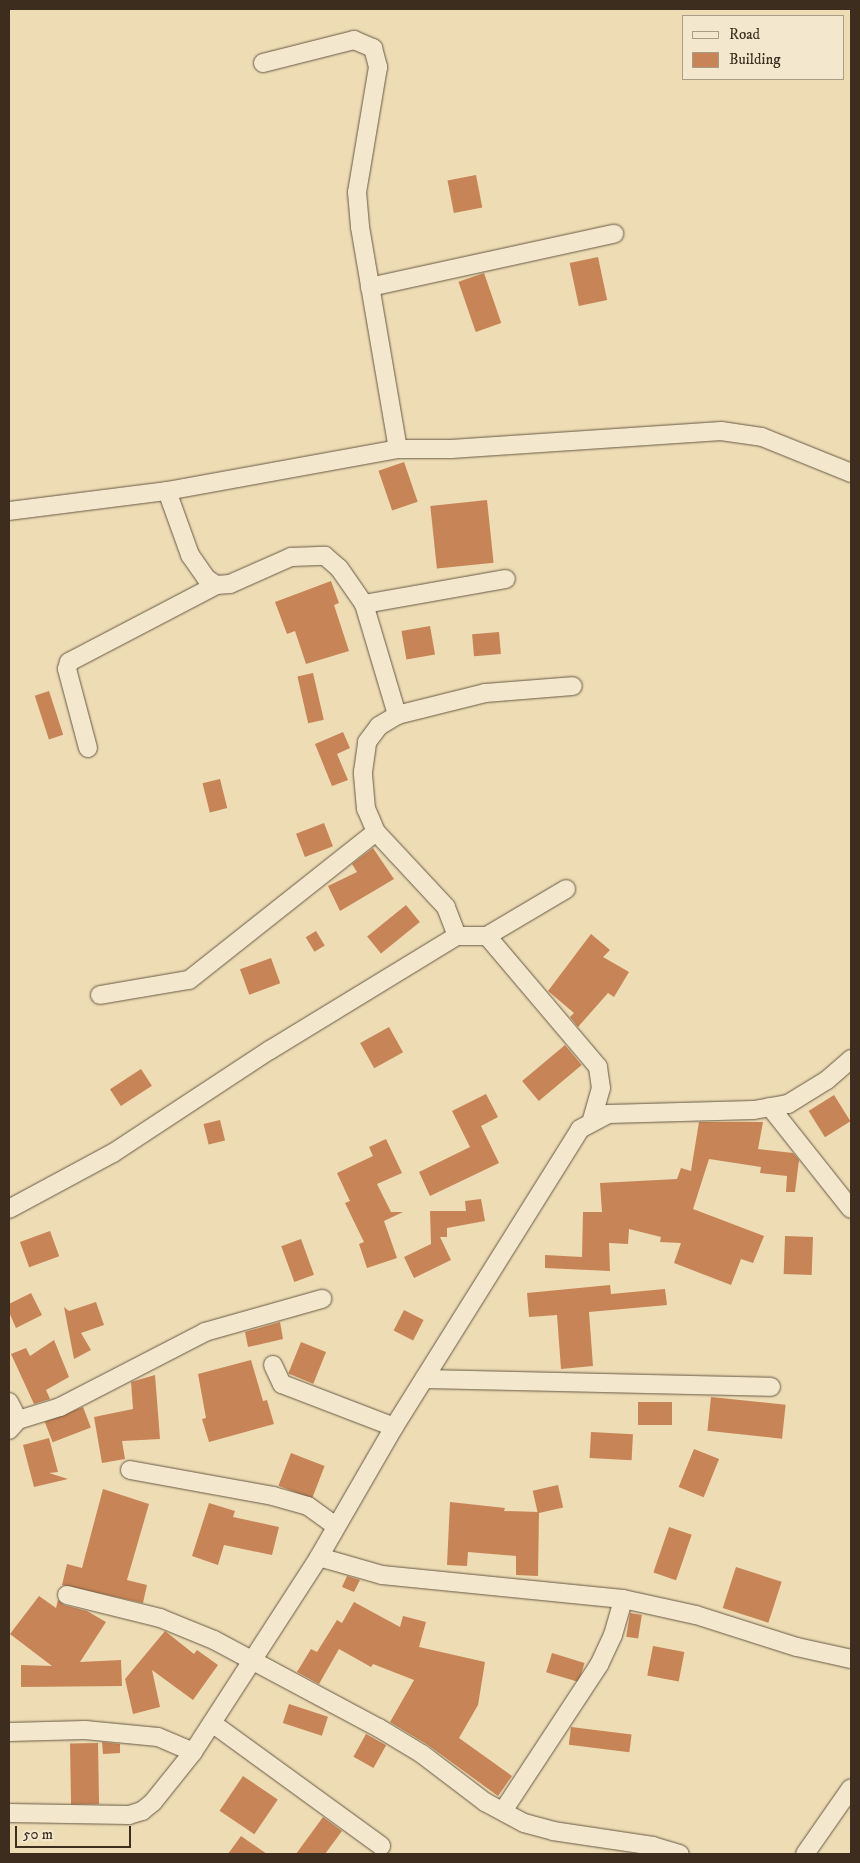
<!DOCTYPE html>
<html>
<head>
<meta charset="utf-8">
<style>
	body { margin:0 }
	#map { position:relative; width:860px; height:1863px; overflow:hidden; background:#eddcb4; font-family:"IM FELL DW Pica",serif }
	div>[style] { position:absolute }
	.building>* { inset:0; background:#c78456; transform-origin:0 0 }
	.roads { filter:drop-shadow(0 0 1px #685944) drop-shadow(0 0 1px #685944) }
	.minor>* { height:18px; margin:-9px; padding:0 9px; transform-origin:9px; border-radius:9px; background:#f3e8ce }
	span { translate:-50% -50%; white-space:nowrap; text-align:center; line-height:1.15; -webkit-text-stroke:5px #f3e8ce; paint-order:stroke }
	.frame { position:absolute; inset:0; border:10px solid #3c2d1e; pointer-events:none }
	.legend { position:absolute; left:682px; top:15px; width:162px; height:65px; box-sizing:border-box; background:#f3e8ce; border:1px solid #aa9d88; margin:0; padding:6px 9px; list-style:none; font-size:15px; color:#3c2d1e }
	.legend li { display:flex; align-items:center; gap:10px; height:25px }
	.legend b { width:25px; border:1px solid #aa9d88 }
	.scale { position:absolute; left:15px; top:1826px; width:116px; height:22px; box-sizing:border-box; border:2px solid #3c2d1e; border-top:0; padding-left:6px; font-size:15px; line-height:18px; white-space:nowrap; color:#3c2d1e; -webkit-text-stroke:4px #f3e8ce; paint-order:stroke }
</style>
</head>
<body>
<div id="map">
	<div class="building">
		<i style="left:476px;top:175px;width:33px;height:29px;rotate:79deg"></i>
		<i style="left:598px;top:257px;width:44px;height:29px;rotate:78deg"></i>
		<i style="left:484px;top:273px;width:53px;height:27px;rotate:71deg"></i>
		<i style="left:404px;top:462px;width:42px;height:27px;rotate:71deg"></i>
		<i style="left:487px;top:500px;width:63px;height:57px;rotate:84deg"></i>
		<i style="clip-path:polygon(331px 581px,339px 603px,334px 605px,349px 651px,306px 664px,295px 631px,287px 634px,275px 602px)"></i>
		<i style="left:430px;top:626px;width:29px;height:29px;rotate:80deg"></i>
		<i style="left:499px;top:632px;width:22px;height:27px;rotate:85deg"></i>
		<i style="left:313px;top:673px;width:48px;height:16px;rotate:77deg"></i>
		<i style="left:49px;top:691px;width:46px;height:15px;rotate:72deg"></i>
		<i style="clip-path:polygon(343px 732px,350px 748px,337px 754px,348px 780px,332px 786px,315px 744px)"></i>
		<i style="left:220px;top:779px;width:30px;height:18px;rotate:76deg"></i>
		<i style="left:324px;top:823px;width:25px;height:30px;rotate:69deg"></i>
		<i style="clip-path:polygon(373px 848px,394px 879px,340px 911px,328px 886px,357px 872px,352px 864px)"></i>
		<i style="left:406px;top:905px;width:22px;height:50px;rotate:51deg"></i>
		<i style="left:316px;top:931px;width:17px;height:12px;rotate:59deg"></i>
		<i style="clip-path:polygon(591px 934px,610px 950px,603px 957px,629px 972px,614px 997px,608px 993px,578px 1027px,570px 1017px,574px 1013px,548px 991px)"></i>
		<i style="left:271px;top:958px;width:27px;height:33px;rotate:70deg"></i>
		<i style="left:389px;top:1027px;width:29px;height:33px;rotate:61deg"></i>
		<i style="left:565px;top:1045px;width:26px;height:56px;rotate:50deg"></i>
		<i style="left:141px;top:1069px;width:20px;height:37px;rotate:57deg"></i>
		<i style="clip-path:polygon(486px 1094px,498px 1117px,481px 1126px,499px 1163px,430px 1196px,419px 1172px,470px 1147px,452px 1111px)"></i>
		<i style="left:834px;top:1095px;width:31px;height:30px;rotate:58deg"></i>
		<i style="left:220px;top:1120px;width:21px;height:17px;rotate:76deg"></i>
		<i style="clip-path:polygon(699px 1122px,763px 1122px,758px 1149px,793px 1153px,799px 1160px,795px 1192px,786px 1192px,787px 1176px,760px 1173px,761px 1167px,709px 1159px,693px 1209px,764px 1236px,753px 1263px,741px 1259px,731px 1285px,674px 1263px,681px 1243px,660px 1242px,661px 1237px,629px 1229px,628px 1244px,609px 1243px,610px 1271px,545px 1268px,545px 1255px,582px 1257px,583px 1212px,602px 1212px,600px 1183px,677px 1179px,681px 1168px,691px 1171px)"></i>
		<i style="clip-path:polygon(386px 1139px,402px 1173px,377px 1184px,391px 1212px,403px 1212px,384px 1221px,397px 1258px,367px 1268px,359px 1244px,364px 1242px,345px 1203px,350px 1201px,337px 1173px,373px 1156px,369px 1147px)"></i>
		<i style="clip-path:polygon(481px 1199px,485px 1221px,447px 1228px,447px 1237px,440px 1237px,451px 1260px,414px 1278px,404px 1257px,431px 1244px,430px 1211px,466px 1211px,465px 1201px)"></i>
		<i style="left:50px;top:1231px;width:27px;height:32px;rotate:70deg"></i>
		<i style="left:785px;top:1236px;width:28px;height:38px;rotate:2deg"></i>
		<i style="left:301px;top:1239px;width:38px;height:21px;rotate:70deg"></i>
		<i style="clip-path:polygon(610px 1285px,611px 1294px,665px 1289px,667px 1305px,589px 1312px,593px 1366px,561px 1369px,557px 1315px,529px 1317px,527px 1293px)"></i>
		<i style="clip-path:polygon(31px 1293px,42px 1315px,16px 1328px,9px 1312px,9px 1304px)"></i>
		<i style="clip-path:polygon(96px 1302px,104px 1325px,81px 1333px,91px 1350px,74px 1359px,64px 1307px,69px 1311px)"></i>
		<i style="left:404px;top:1310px;width:22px;height:23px;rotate:27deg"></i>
		<i style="clip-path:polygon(280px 1322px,283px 1339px,248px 1347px,245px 1332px)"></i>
		<i style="clip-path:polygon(54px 1340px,69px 1377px,46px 1390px,50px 1399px,34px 1404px,11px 1354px,26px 1348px,30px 1356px)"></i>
		<i style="left:301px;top:1342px;width:27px;height:34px;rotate:22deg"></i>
		<i style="clip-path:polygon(251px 1360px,263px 1401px,267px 1400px,274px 1424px,209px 1442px,202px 1419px,206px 1418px,198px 1374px)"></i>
		<i style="clip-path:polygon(155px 1375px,160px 1439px,122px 1441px,125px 1459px,102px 1463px,94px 1417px,133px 1409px,131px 1382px)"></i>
		<i style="left:711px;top:1397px;width:75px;height:34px;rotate:6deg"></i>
		<i style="left:638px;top:1402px;width:34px;height:23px"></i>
		<i style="left:83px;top:1407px;width:22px;height:41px;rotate:69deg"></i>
		<i style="left:591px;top:1432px;width:42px;height:26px;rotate:3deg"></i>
		<i style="clip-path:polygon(49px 1438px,58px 1472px,49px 1473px,68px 1479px,34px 1487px,23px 1445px)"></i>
		<i style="left:694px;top:1449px;width:27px;height:41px;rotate:22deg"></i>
		<i style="left:291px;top:1453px;width:36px;height:35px;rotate:21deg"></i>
		<i style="left:558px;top:1485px;width:23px;height:26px;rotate:77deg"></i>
		<i style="clip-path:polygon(103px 1489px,149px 1504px,127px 1580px,147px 1585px,143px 1603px,62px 1585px,67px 1564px,82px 1568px)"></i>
		<i style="clip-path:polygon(450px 1502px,505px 1508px,504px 1511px,539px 1512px,538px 1576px,516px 1575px,516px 1556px,468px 1552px,467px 1566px,447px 1565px)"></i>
		<i style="clip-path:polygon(209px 1503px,235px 1511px,233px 1517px,279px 1527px,272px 1555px,224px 1545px,218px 1565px,192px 1556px)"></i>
		<i style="left:669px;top:1527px;width:24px;height:48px;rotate:19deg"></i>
		<i style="left:736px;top:1567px;width:48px;height:43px;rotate:18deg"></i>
		<i style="clip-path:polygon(347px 1576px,360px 1580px,354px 1592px,342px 1587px)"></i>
		<i style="clip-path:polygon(39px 1596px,56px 1608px,58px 1600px,64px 1605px,87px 1611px,106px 1622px,80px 1662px,121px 1660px,122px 1686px,21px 1687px,21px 1665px,52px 1666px,10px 1634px)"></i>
		<i style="clip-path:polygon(354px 1602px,400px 1627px,403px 1616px,426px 1622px,419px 1647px,485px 1662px,478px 1705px,459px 1738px,512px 1776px,498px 1796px,428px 1745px,390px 1722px,414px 1680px,373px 1664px,371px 1667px,339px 1649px,319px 1684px,297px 1672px,311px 1649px,317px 1652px,337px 1620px,342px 1623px)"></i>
		<i style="left:630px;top:1613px;width:12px;height:24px;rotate:9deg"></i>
		<i style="clip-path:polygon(165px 1631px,194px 1654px,197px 1650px,218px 1665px,193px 1700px,152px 1670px,160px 1707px,133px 1714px,125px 1679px)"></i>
		<i style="left:653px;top:1646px;width:32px;height:30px;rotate:11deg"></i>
		<i style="left:552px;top:1653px;width:34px;height:20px;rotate:17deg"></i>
		<i style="left:289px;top:1704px;width:41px;height:20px;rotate:18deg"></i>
		<i style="left:571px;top:1727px;width:61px;height:18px;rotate:7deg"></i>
		<i style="left:366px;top:1734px;width:23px;height:26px;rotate:29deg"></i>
		<i style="clip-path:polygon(102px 1742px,120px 1744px,120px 1753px,103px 1754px)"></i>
		<i style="left:98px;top:1743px;width:61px;height:28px;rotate:89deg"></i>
		<i style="left:243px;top:1776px;width:42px;height:42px;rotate:34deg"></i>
		<i style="clip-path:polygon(323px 1817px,342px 1831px,325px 1854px,296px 1854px)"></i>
		<i style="clip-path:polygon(241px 1836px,267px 1854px,228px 1854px)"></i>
	</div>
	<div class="roads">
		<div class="minor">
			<i style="left:263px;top:63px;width:94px;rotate:-14.2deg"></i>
			<i style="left:354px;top:40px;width:21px;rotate:23deg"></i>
			<i style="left:373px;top:48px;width:20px;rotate:75deg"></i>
			<i style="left:378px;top:67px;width:127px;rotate:99.5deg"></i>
			<i style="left:357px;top:192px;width:35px;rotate:85deg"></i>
			<i style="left:360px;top:227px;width:225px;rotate:80.3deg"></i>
			<i style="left:370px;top:287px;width:250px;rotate:-12.3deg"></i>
			<i style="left:167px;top:491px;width:68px;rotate:70.2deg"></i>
			<i style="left:190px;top:555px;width:28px;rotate:55deg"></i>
			<i style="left:206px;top:578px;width:12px;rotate:35deg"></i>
			<i style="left:216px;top:585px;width:14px;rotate:-4deg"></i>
			<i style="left:230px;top:584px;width:67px;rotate:-23.9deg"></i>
			<i style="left:291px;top:557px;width:34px;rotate:-2deg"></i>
			<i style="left:325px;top:556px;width:18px;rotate:41deg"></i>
			<i style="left:339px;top:568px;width:44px;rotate:55.2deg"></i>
			<i style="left:364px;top:604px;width:116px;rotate:73.4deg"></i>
			<i style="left:9px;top:511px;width:159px;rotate:-7.2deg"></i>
			<i style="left:167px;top:491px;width:235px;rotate:-10.3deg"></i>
			<i style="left:398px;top:449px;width:53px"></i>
			<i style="left:451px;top:449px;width:271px;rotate:-3.8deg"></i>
			<i style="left:721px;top:431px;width:41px;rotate:8.3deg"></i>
			<i style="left:762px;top:437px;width:96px;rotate:22deg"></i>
			<i style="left:364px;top:604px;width:144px;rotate:-10deg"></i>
			<i style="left:88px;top:748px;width:82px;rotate:-104.9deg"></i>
			<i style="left:67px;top:669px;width:7px;rotate:-74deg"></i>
			<i style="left:69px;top:662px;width:166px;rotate:-27.6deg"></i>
			<i style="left:457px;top:936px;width:31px;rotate:-111deg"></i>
			<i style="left:446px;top:907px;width:103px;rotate:-133deg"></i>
			<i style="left:376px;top:832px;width:25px;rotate:-113deg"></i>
			<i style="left:366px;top:809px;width:37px;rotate:-95deg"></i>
			<i style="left:363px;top:772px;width:30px;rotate:-82deg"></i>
			<i style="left:367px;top:742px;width:20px;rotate:-53deg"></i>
			<i style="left:379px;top:726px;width:21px;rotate:-31deg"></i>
			<i style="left:397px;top:715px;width:91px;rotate:-14deg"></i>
			<i style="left:485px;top:693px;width:88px;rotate:-4.5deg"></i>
			<i style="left:487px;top:936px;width:172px;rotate:49.7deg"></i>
			<i style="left:598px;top:1067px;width:21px;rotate:82deg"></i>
			<i style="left:601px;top:1088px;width:35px;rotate:106deg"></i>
			<i style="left:100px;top:995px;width:90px;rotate:-9.6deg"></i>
			<i style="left:189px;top:980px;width:238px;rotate:-38.4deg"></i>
			<i style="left:770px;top:1107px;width:130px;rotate:51.5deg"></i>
			<i style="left:9px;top:1209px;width:118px;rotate:-28.3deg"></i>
			<i style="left:113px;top:1153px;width:188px;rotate:-33.3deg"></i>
			<i style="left:270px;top:1050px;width:219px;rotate:-31.4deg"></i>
			<i style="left:457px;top:936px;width:30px"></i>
			<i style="left:487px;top:936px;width:92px;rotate:-30.7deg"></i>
			<i style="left:273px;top:1365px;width:21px;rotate:65deg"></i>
			<i style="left:282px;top:1384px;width:120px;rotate:21deg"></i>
			<i style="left:424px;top:1379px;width:347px;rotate:1.3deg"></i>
			<i style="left:9px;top:1402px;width:20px;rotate:63deg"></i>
			<i style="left:9px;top:1430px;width:13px;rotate:-48deg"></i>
			<i style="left:18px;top:1420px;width:44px;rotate:-17.2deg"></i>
			<i style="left:60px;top:1407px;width:163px;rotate:-27.3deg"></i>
			<i style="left:205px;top:1332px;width:122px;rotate:-15.8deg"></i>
			<i style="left:130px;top:1470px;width:145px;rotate:10.3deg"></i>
			<i style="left:273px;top:1496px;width:36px;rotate:16deg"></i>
			<i style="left:308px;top:1506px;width:32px;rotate:36deg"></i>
			<i style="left:319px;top:1557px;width:66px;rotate:15.9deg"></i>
			<i style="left:382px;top:1575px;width:242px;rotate:5.7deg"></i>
			<i style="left:623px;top:1599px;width:75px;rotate:12.4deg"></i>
			<i style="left:696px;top:1615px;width:106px;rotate:17.6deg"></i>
			<i style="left:797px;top:1647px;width:55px;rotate:12.5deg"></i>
			<i style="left:67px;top:1595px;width:96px;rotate:13.9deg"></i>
			<i style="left:160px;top:1618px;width:58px;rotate:22.2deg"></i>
			<i style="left:214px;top:1640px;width:187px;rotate:28.1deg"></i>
			<i style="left:379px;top:1728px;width:50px;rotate:31.2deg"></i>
			<i style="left:422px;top:1754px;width:79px;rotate:37.3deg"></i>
			<i style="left:485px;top:1802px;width:44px;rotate:28.3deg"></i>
			<i style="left:524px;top:1823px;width:30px;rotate:15deg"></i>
			<i style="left:553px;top:1831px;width:101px;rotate:8.5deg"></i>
			<i style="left:653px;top:1846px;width:28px;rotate:17deg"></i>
			<i style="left:212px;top:1723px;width:209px;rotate:36deg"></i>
			<i style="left:9px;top:1732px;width:76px;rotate:-1.5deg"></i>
			<i style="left:85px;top:1730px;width:73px;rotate:5.5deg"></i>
			<i style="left:158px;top:1737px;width:38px;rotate:23deg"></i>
			<i style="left:503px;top:1811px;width:175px;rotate:-56.7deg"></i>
			<i style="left:599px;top:1665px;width:33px;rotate:-65deg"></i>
			<i style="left:613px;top:1635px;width:37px;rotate:-74deg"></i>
			<i style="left:9px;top:1813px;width:120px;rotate:1deg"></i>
			<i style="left:129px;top:1815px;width:14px;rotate:-17deg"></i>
			<i style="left:142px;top:1811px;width:14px;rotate:-39deg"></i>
			<i style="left:153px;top:1802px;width:64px;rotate:-51.3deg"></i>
			<i style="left:193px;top:1752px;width:232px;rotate:-57.1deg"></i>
			<i style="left:319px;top:1557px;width:150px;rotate:-60deg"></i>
			<i style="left:394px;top:1427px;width:351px;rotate:-58deg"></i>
			<i style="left:580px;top:1129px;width:32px;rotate:-28deg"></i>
			<i style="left:608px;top:1114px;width:146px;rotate:-1.6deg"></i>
			<i style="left:754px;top:1110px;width:35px;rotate:-10deg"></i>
			<i style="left:788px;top:1104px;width:46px;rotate:-31.6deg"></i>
			<i style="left:827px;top:1080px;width:32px;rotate:-41deg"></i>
			<i style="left:805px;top:1854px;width:80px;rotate:-55.1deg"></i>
		</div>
	</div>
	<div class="frame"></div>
	<ul class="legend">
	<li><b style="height:6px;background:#f3e8ce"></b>Road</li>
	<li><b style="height:14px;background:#c78456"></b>Building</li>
	</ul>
	<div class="scale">50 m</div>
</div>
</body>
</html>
